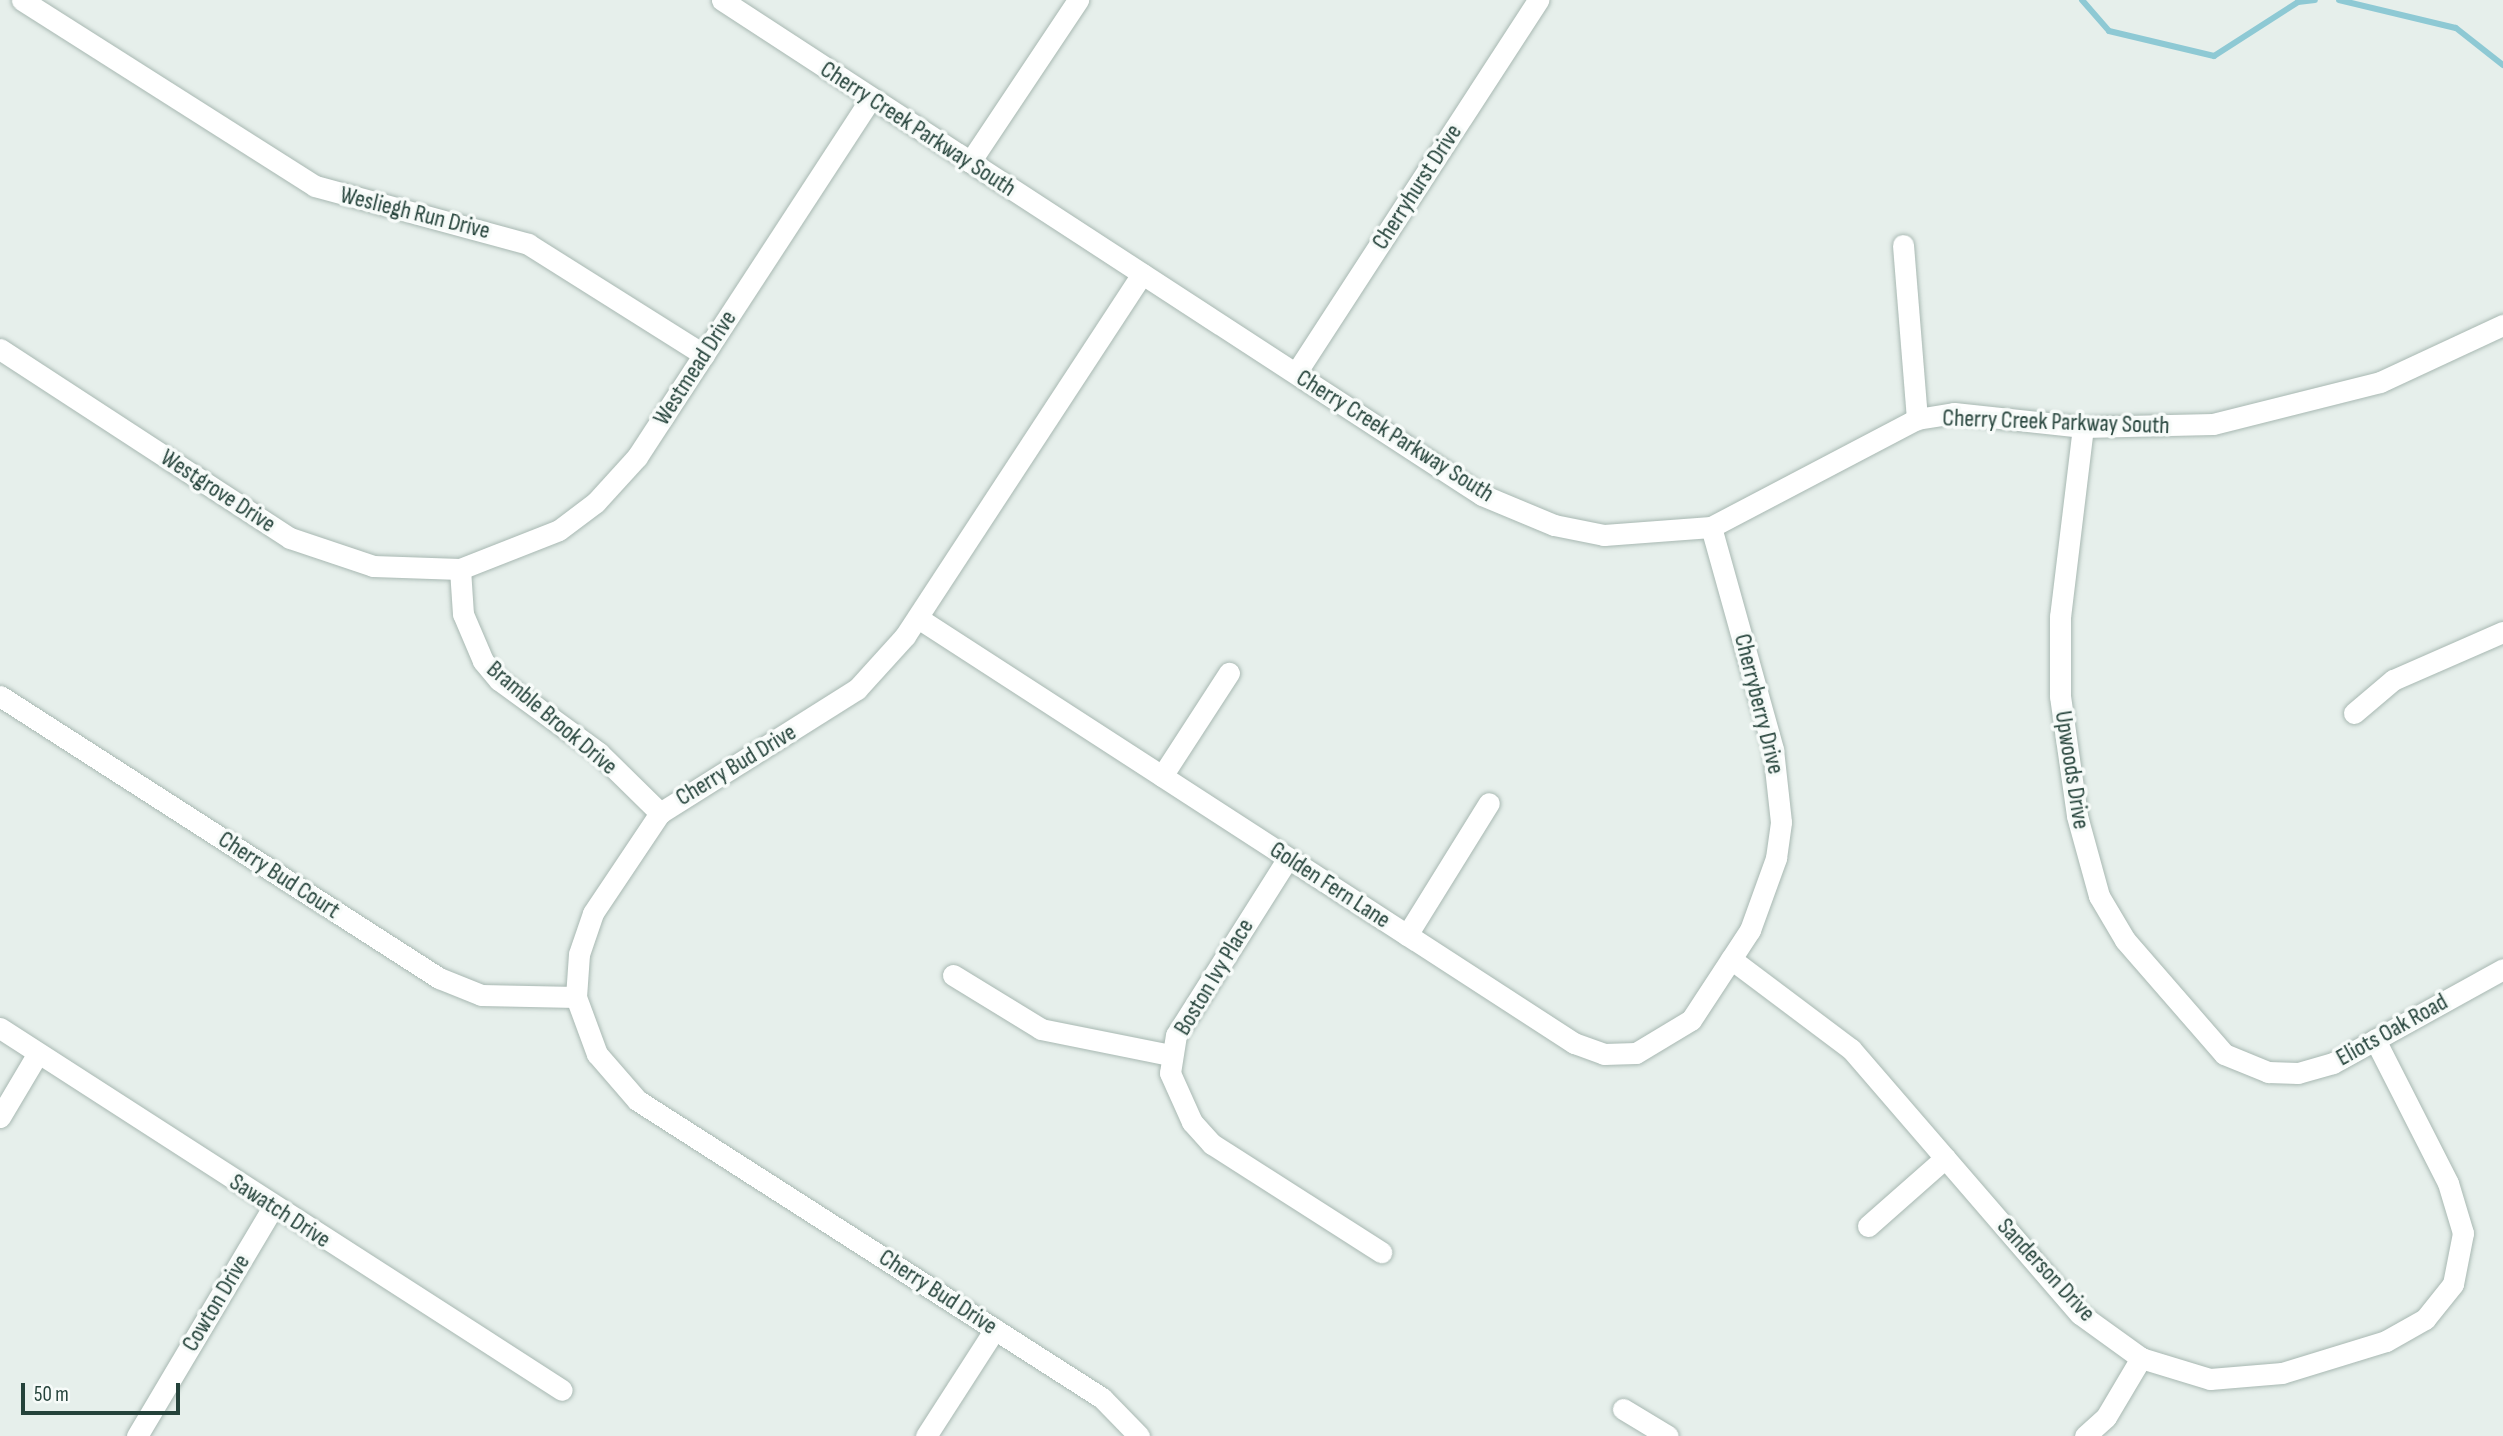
<!DOCTYPE html>
<html>
<head>
<meta charset="utf-8">
<style>
	body { margin:0 }
	#map { position:relative; width:2503px; height:1436px; overflow:hidden; background:#e6efeb; font-family:"Sofia Sans Condensed",sans-serif }
	div>[style] { position:absolute }
	.stream>* { height:6px; margin:-3px; padding:0 3px; transform-origin:3px; border-radius:3px; background:#8ec9d4 }
	.roads { filter:drop-shadow(0 0 2px #a8b8b2) drop-shadow(0 0 2px #a8b8b2) }
	.minor>* { height:21px; margin:-10.5px; padding:0 10.5px; transform-origin:10.5px; border-radius:10.5px; background:#fff }
	span { translate:-50% -50%; white-space:nowrap; text-align:center; line-height:1.15; -webkit-text-stroke:7px #f7fbf9; paint-order:stroke }
	.street-label { font-size:24px; color:#24423a }
	.scale { position:absolute; left:21px; top:1383px; width:159px; height:32px; box-sizing:border-box; border:4px solid #24423a; border-top:0; padding-left:9px; font-size:21px; line-height:24px; white-space:nowrap; color:#24423a; -webkit-text-stroke:5px #f7fbf9; paint-order:stroke }
</style>
</head>
<body>
<div id="map">
	<div class="stream">
		<i style="left:2082px;top:0;width:41px;rotate:48.9deg"></i>
		<i style="left:2109px;top:31px;width:108px;rotate:13.4deg"></i>
		<i style="left:2214px;top:56px;width:100px;rotate:-32.7deg"></i>
		<i style="left:2298px;top:2px;width:17px;rotate:-7deg"></i>
		<i style="left:2339px;top:0;width:120px;rotate:13.5deg"></i>
		<i style="left:2456px;top:28px;width:60px;rotate:38.2deg"></i>
	</div>
	<div class="roads">
		<div class="minor">
			<i style="left:22px;top:0;width:347px;rotate:32.4deg"></i>
			<i style="left:315px;top:186px;width:221px;rotate:15.2deg"></i>
			<i style="left:528px;top:244px;width:208px;rotate:32.2deg"></i>
			<i style="left:722px;top:0;width:907px;rotate:33.08deg"></i>
			<i style="left:1482px;top:495px;width:78px;rotate:22.6deg"></i>
			<i style="left:1554px;top:525px;width:51px;rotate:11.3deg"></i>
			<i style="left:1604px;top:535px;width:107px;rotate:-4.3deg"></i>
			<i style="left:1711px;top:527px;width:233px;rotate:-27.7deg"></i>
			<i style="left:1917px;top:419px;width:37px;rotate:-9deg"></i>
			<i style="left:1954px;top:413px;width:130px;rotate:6.2deg"></i>
			<i style="left:2083px;top:427px;width:130px;rotate:-1.3deg"></i>
			<i style="left:2213px;top:424px;width:172px;rotate:-14.1deg"></i>
			<i style="left:2380px;top:382px;width:136px;rotate:-24.9deg"></i>
			<i style="left:970px;top:162px;width:195px;rotate:-56.3deg"></i>
			<i style="left:1903px;top:245px;width:175px;rotate:85.4deg"></i>
			<i style="left:0;top:349px;width:346px;rotate:33.1deg"></i>
			<i style="left:290px;top:538px;width:88px;rotate:18.6deg"></i>
			<i style="left:373px;top:566px;width:87px;rotate:2deg"></i>
			<i style="left:460px;top:569px;width:106px;rotate:-21.5deg"></i>
			<i style="left:559px;top:530px;width:46px;rotate:-37.1deg"></i>
			<i style="left:596px;top:502px;width:61px;rotate:-47.7deg"></i>
			<i style="left:637px;top:457px;width:427px;rotate:-56.9deg"></i>
			<i style="left:1296px;top:373px;width:445px;rotate:-57deg"></i>
			<i style="left:2083px;top:427px;width:190px;rotate:96.9deg"></i>
			<i style="left:2060px;top:616px;width:80px;rotate:90deg"></i>
			<i style="left:2060px;top:696px;width:121px;rotate:81.9deg"></i>
			<i style="left:2077px;top:816px;width:83px;rotate:74.6deg"></i>
			<i style="left:2099px;top:896px;width:51px;rotate:59.4deg"></i>
			<i style="left:2125px;top:940px;width:151px;rotate:49deg"></i>
			<i style="left:2224px;top:1054px;width:48px;rotate:22.2deg"></i>
			<i style="left:2268px;top:1072px;width:30px;rotate:2deg"></i>
			<i style="left:2298px;top:1073px;width:36px;rotate:-16deg"></i>
			<i style="left:2333px;top:1063px;width:194px;rotate:-28.9deg"></i>
			<i style="left:460px;top:569px;width:45px;rotate:86.2deg"></i>
			<i style="left:463px;top:614px;width:51px;rotate:66.9deg"></i>
			<i style="left:483px;top:661px;width:25px;rotate:50deg"></i>
			<i style="left:499px;top:680px;width:124px;rotate:36.1deg"></i>
			<i style="left:599px;top:753px;width:86px;rotate:44.5deg"></i>
			<i style="left:918px;top:618px;width:782px;rotate:32.94deg"></i>
			<i style="left:1574px;top:1043px;width:32px;rotate:20deg"></i>
			<i style="left:1604px;top:1054px;width:32px;rotate:-2deg"></i>
			<i style="left:1636px;top:1053px;width:64px;rotate:-31deg"></i>
			<i style="left:1691px;top:1020px;width:108px;rotate:-56.8deg"></i>
			<i style="left:1750px;top:930px;width:77px;rotate:-70.1deg"></i>
			<i style="left:1776px;top:858px;width:36px;rotate:-82deg"></i>
			<i style="left:1781px;top:822px;width:73px;rotate:-96.3deg"></i>
			<i style="left:1773px;top:749px;width:230px;rotate:-105.6deg"></i>
			<i style="left:0;top:696px;width:522px;rotate:32.72deg"></i>
			<i style="left:439px;top:978px;width:45px;rotate:22deg"></i>
			<i style="left:481px;top:995px;width:95px;rotate:1.2deg"></i>
			<i style="left:2354px;top:713px;width:51px;rotate:-40.2deg"></i>
			<i style="left:2393px;top:680px;width:120px;rotate:-23.6deg"></i>
			<i style="left:1162px;top:776px;width:123px;rotate:-57deg"></i>
			<i style="left:1288px;top:858px;width:209px;rotate:122.3deg"></i>
			<i style="left:1176px;top:1035px;width:38px;rotate:99deg"></i>
			<i style="left:1170px;top:1073px;width:54px;rotate:65.8deg"></i>
			<i style="left:1192px;top:1122px;width:30px;rotate:48deg"></i>
			<i style="left:1212px;top:1144px;width:201px;rotate:32.6deg"></i>
			<i style="left:1407px;top:935px;width:155px;rotate:-58.2deg"></i>
			<i style="left:1731px;top:959px;width:150px;rotate:36.9deg"></i>
			<i style="left:1851px;top:1049px;width:350px;rotate:49.2deg"></i>
			<i style="left:2080px;top:1314px;width:75px;rotate:35.8deg"></i>
			<i style="left:2141px;top:1358px;width:72px;rotate:16.9deg"></i>
			<i style="left:2210px;top:1379px;width:72px;rotate:-4.8deg"></i>
			<i style="left:2282px;top:1373px;width:109px;rotate:-17.1deg"></i>
			<i style="left:2386px;top:1341px;width:45px;rotate:-29.4deg"></i>
			<i style="left:2425px;top:1319px;width:45px;rotate:-51.3deg"></i>
			<i style="left:2453px;top:1284px;width:52px;rotate:-78.9deg"></i>
			<i style="left:2463px;top:1233px;width:52px;rotate:-106.7deg"></i>
			<i style="left:2448px;top:1183px;width:161px;rotate:-117deg"></i>
			<i style="left:953px;top:975px;width:103px;rotate:31.5deg"></i>
			<i style="left:1041px;top:1029px;width:132px;rotate:11.4deg"></i>
			<i style="left:0;top:1028px;width:668px;rotate:32.79deg"></i>
			<i style="left:0;top:1117px;width:74px;rotate:-59.3deg"></i>
			<i style="left:1868px;top:1226px;width:103px;rotate:-41.4deg"></i>
			<i style="left:1623px;top:1409px;width:52px;rotate:31deg"></i>
			<i style="left:137px;top:1436px;width:266px;rotate:-59.3deg"></i>
			<i style="left:926px;top:1436px;width:127px;rotate:-57.2deg"></i>
			<i style="left:1139px;top:1436px;width:53px;rotate:-134.2deg"></i>
			<i style="left:1102px;top:1398px;width:552px;rotate:-147.35deg"></i>
			<i style="left:637px;top:1100px;width:61px;rotate:-131deg"></i>
			<i style="left:597px;top:1054px;width:61px;rotate:-110.2deg"></i>
			<i style="left:576px;top:997px;width:43px;rotate:-86deg"></i>
			<i style="left:579px;top:954px;width:43px;rotate:-71.1deg"></i>
			<i style="left:593px;top:913px;width:120px;rotate:-56.2deg"></i>
			<i style="left:660px;top:813px;width:233px;rotate:-32.2deg"></i>
			<i style="left:857px;top:689px;width:72px;rotate:-47.8deg"></i>
			<i style="left:905px;top:636px;width:433px;rotate:-56.8deg"></i>
			<i style="left:2085px;top:1436px;width:28px;rotate:-42deg"></i>
			<i style="left:2106px;top:1417px;width:69px;rotate:-59.3deg"></i>
		</div>
	</div>
	<div class="street-label">
		<span style="left:918px;top:129px;rotate:33deg">Cherry Creek Parkway South</span>
		<span style="left:1417px;top:187px;rotate:-57deg">Cherryhurst Drive</span>
		<span style="left:415px;top:213px;rotate:14deg">Wesliegh Run Drive</span>
		<span style="left:695px;top:368px;rotate:-57deg">Westmead Drive</span>
		<span style="left:2056px;top:422px;rotate:2deg">Cherry Creek Parkway South</span>
		<span style="left:1395px;top:436px;rotate:32deg">Cherry Creek Parkway South</span>
		<span style="left:218px;top:491px;rotate:33deg">Westgrove Drive</span>
		<span style="left:1759px;top:704px;rotate:76deg">Cherryberry Drive</span>
		<span style="left:552px;top:718px;rotate:40deg">Bramble Brook Drive</span>
		<span style="left:736px;top:765px;rotate:-31deg">Cherry Bud Drive</span>
		<span style="left:2072px;top:770px;rotate:81deg">Upwoods Drive</span>
		<span style="left:279px;top:875px;rotate:33deg">Cherry Bud Court</span>
		<span style="left:1330px;top:885px;rotate:33deg">Golden Fern Lane</span>
		<span style="left:1214px;top:977px;rotate:-59deg">Boston Ivy Place</span>
		<span style="left:2392px;top:1030px;rotate:-29deg">Eliots Oak Road</span>
		<span style="left:280px;top:1211px;rotate:33deg">Sawatch Drive</span>
		<span style="left:2046px;top:1270px;rotate:47deg">Sanderson Drive</span>
		<span style="left:938px;top:1292px;rotate:33deg">Cherry Bud Drive</span>
		<span style="left:216px;top:1303px;rotate:-59deg">Cowton Drive</span>
	</div>
	<div class="scale">50 m</div>
</div>
</body>
</html>
